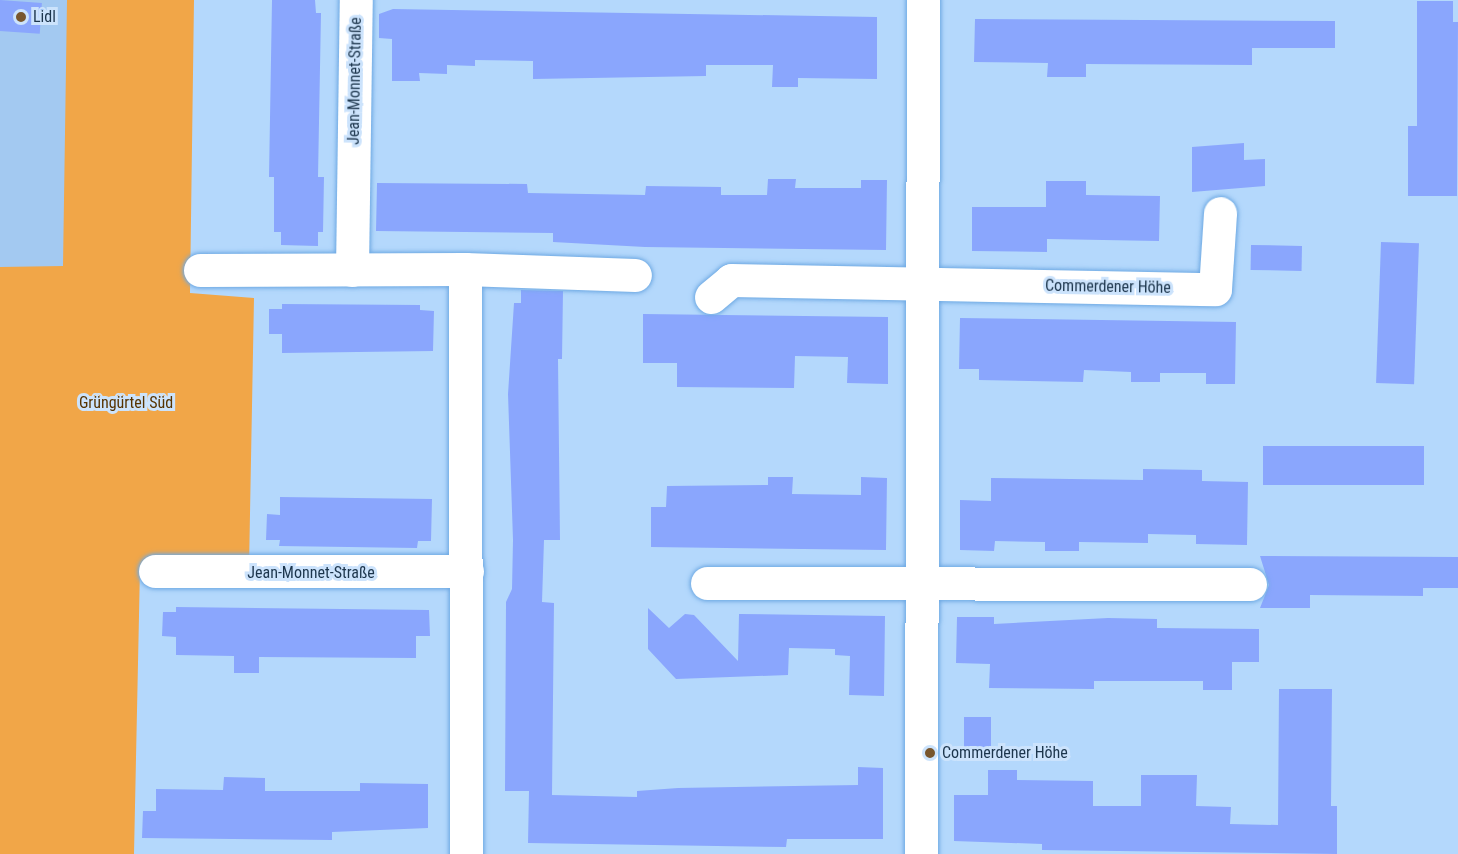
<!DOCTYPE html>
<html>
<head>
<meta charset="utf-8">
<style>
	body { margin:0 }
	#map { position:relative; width:1458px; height:854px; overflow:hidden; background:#b4d8fc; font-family:"Roboto Condensed",sans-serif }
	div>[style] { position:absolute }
	.built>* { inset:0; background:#a3c9f1; transform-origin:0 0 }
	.green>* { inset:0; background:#f1a648 }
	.building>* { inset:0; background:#8aa6fd; transform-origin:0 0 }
	.roads { filter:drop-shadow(0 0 2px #6ea9e3) drop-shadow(0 0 2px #6ea9e3) }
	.minor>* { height:33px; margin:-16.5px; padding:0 16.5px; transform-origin:16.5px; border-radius:16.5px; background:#fff }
	.dots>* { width:16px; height:16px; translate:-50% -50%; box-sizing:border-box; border:3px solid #cce3fc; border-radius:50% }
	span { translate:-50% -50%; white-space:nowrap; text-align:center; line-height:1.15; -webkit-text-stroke:6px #cce3fc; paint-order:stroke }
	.poi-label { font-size:16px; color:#1c354c }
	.left { translate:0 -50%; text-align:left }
	.street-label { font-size:16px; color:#1c354c }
	.park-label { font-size:16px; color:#563300 }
</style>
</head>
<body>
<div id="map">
	<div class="built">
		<i style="left:0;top:0;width:67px;height:267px"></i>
	</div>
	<div class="green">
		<i style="clip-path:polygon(67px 0,194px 0,190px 293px,254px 298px,249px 568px,140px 568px,134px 854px,0 854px,0 267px,63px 266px)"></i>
	</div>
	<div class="building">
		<i style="left:0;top:0;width:42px;height:31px;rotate:4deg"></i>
		<i style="clip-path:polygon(272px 0,315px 0,316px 13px,321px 13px,318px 177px,324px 177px,323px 232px,318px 232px,318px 246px,281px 245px,281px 232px,274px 232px,274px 177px,269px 177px)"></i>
		<i style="clip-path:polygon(1417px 1px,1453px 1px,1453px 22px,1458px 22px,1457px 196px,1408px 196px,1408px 126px,1417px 126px)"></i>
		<i style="clip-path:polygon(393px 9px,877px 17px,877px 79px,798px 78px,798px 87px,772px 87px,773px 65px,706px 65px,706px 76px,533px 79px,533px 61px,475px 60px,475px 66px,447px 65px,447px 74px,419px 73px,420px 81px,392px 81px,392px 39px,379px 38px,379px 14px)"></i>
		<i style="clip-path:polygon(975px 19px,1335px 21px,1335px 48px,1252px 48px,1252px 65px,1086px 64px,1086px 77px,1047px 77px,1048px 63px,974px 62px)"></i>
		<i style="clip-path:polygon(1244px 143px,1244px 160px,1265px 159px,1265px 186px,1192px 192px,1192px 147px)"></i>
		<i style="clip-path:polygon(768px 179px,796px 179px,795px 188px,861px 188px,861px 180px,887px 180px,886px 250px,645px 247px,553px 242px,553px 233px,376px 231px,377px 183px,527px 184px,528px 193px,645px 195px,646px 186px,721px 187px,721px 195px,767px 195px)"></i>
		<i style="clip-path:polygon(1046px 181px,1086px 181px,1086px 195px,1160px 196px,1159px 241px,1047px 239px,1047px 252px,972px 251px,972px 207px,1046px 207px)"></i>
		<i style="left:1381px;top:242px;width:38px;height:141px;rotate:2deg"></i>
		<i style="left:1251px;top:245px;width:51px;height:25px;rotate:1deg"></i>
		<i style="clip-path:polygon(521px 290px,563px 291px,562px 359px,558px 359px,560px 540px,544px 540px,542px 602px,554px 603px,552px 795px,637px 797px,637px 791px,678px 788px,858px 785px,858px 767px,883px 768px,883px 839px,787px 839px,786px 847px,528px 843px,529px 791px,505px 791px,506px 602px,512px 589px,513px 540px,508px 394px,514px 303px,521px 303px)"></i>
		<i style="clip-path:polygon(282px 304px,420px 305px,420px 310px,434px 311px,433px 351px,282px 353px,282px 334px,269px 334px,269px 309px,282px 309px)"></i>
		<i style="clip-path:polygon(643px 314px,888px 317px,888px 384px,847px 383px,848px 357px,795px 356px,794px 388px,677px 387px,677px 363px,643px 363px)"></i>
		<i style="clip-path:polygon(960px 318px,1236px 322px,1235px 384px,1206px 384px,1206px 373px,1160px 373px,1160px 382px,1131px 382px,1131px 372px,1084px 370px,1083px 382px,979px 380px,979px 369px,959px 369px)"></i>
		<i style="left:1263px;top:446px;width:161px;height:39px"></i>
		<i style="clip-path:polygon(1143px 469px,1202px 470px,1202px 481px,1248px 482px,1247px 545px,1196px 544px,1196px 535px,1148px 534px,1148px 543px,1079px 542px,1079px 551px,1045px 551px,1045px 542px,995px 541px,994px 551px,960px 550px,960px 500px,991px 501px,991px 478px,1143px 480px)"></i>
		<i style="clip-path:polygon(768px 477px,793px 477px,792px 494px,861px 495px,861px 477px,887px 478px,886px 550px,651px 547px,651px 507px,666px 507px,667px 486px,768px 485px)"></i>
		<i style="clip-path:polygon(280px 497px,432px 499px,431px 541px,418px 541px,417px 548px,279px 546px,280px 540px,266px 540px,267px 514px,280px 515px)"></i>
		<i style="clip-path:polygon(1260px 556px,1458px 557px,1458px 588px,1423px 588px,1423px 596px,1310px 595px,1310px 608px,1260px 608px,1269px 585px)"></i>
		<i style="clip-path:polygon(176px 607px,429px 610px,430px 636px,416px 636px,416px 658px,259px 657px,259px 673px,234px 673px,234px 656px,176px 655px,176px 637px,162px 636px,163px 612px,176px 612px)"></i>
		<i style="clip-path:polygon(648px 608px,669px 628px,685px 614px,694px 615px,738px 661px,739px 614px,885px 616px,884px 696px,849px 695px,850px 656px,835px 655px,835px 649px,789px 648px,788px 675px,676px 679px,648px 649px)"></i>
		<i style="clip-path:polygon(957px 617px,994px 617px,994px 624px,1108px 618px,1157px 619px,1157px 628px,1259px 629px,1259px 662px,1232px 662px,1232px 690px,1203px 690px,1203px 681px,1094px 681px,1094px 689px,989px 688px,990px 664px,956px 663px)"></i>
		<i style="clip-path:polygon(1279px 689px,1332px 689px,1331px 806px,1337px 806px,1337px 854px,1042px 850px,1042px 844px,954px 841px,954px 795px,988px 795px,988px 770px,1017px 770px,1017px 780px,1093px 781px,1093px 806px,1141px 806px,1141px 775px,1197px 775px,1196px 806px,1231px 807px,1230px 824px,1278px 825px)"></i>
		<i style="left:964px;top:717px;width:27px;height:32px"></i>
		<i style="clip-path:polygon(224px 777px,265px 778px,265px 791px,360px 791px,360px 783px,428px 784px,428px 828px,332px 832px,332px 840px,142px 838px,143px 811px,156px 811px,156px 789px,223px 790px)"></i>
	</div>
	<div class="roads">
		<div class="minor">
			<i style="left:465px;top:269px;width:170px;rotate:2deg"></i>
			<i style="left:200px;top:270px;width:265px;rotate:-0.2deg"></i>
			<i style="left:465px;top:269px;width:585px;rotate:89.9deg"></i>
			<i style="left:352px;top:270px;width:270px;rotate:-89.2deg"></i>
			<i style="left:711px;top:297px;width:26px;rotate:-40deg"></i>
			<i style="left:731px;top:280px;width:484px;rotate:1.1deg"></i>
			<i style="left:1215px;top:289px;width:76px;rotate:-86.2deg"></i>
			<i style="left:155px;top:571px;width:312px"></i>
			<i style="left:707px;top:583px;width:543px;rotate:0.11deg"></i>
			<i style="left:921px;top:854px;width:854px;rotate:-89.87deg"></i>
		</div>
	</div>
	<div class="dots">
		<i style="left:21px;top:17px;background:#78562d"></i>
		<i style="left:930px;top:753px;background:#78562d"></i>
	</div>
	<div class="poi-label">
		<span class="left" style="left:33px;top:17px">Lidl</span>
		<span class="left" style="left:942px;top:753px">Commerdener Höhe</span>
	</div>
	<div class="street-label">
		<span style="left:355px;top:81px;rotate:-89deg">Jean-Monnet-Straße</span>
		<span style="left:1108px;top:287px;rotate:1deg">Commerdener Höhe</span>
		<span style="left:311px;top:573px">Jean-Monnet-Straße</span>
	</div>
	<div class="park-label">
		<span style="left:126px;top:403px">Grüngürtel Süd</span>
	</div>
</div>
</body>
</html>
